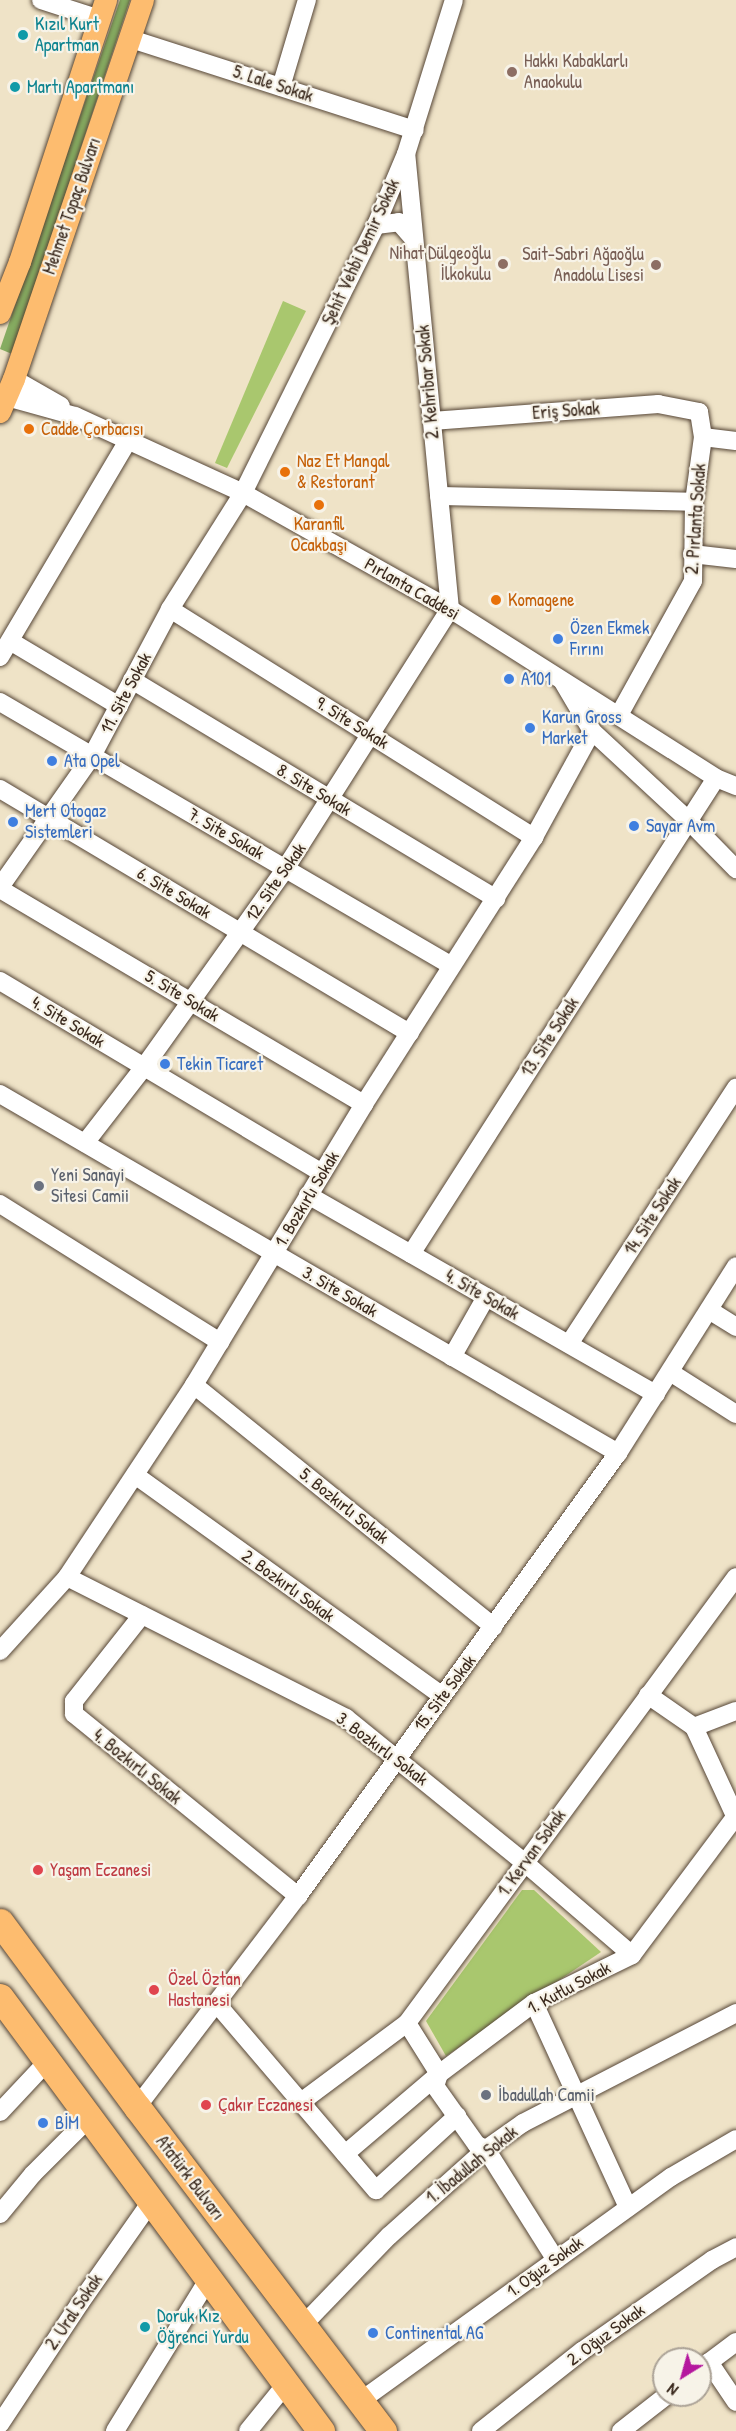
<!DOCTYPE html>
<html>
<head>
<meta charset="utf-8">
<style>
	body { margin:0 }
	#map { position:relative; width:736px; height:2431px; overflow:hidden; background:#efe3c7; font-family:"Patrick Hand",sans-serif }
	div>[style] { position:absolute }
	.green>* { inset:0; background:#a9c76e }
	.forest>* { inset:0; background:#86ac61 }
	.roads { filter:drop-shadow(0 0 2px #564637) drop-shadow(0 0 2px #564637) }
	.minor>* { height:18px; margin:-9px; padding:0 9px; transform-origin:9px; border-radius:9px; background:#fff }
	.major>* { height:22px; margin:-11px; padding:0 11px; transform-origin:11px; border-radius:11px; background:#fdbc6f }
	.highway>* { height:27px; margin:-13.5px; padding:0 13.5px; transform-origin:13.5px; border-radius:13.5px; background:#fdbc6f }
	.dots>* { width:16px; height:16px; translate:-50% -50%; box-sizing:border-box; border:3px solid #f7f3e8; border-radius:50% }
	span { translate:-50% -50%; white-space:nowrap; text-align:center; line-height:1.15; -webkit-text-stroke:4.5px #f7f3e8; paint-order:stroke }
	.culture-label { font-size:18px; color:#0d838f }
	.left { translate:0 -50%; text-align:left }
	.education-label { font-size:18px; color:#785e54 }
	.right { translate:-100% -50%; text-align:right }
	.street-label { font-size:18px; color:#3b2a1e }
	.food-label { font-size:18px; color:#c56008 }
	.shop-label { font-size:18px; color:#366cbe }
	.worship-label { font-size:18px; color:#5b616d }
	.health-label { font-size:18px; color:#be3a42 }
	.north { position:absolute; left:652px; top:2347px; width:60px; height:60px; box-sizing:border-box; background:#f7f3e8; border:2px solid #aca397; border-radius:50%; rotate:217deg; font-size:16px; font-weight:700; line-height:24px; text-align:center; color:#3b2a1e }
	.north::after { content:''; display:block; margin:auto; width:21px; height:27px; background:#b5179e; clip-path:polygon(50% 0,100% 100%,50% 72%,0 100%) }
</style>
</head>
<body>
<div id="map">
	<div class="green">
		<i style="clip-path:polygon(283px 301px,306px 311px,227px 468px,215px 463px)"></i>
		<i style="clip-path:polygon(522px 1890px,534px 1890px,601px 1952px,446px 2056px,426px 2021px)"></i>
	</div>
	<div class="forest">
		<i style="clip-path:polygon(120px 0,130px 0,12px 354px,0 349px)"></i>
	</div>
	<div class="roads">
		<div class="minor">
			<i style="left:41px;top:0;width:62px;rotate:17.9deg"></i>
			<i style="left:131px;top:39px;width:298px;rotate:17.8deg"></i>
			<i style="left:281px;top:87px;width:91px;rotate:-73.4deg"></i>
			<i style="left:376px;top:225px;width:23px;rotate:-7deg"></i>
			<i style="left:399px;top:222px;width:23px;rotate:49deg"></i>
			<i style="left:14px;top:379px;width:54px;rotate:29.9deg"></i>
			<i style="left:7px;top:397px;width:71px;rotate:15.6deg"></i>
			<i style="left:75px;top:416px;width:185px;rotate:24.6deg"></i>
			<i style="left:243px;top:493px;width:237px;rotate:29.3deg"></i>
			<i style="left:450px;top:609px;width:315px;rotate:32.4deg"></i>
			<i style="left:716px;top:778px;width:22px;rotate:22deg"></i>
			<i style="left:432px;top:421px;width:227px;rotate:-4.3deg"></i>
			<i style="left:658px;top:404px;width:42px;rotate:11deg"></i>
			<i style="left:699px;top:412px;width:25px;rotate:81deg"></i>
			<i style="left:703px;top:437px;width:66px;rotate:97.9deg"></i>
			<i style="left:694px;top:502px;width:79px;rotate:90.7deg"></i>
			<i style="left:693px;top:581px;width:153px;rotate:118.9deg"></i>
			<i style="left:703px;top:437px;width:33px;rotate:7deg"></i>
			<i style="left:439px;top:496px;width:255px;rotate:1.3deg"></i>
			<i style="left:692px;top:554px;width:44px;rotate:6.5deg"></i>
			<i style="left:170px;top:609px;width:430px;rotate:32.1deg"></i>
			<i style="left:10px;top:641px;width:127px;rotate:30.8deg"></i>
			<i style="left:0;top:657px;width:253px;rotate:-59.4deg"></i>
			<i style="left:132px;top:680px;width:425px;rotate:31deg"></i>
			<i style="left:563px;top:682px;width:57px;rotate:59.4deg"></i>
			<i style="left:592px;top:731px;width:131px;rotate:42.8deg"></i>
			<i style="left:688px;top:820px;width:69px;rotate:45.6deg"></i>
			<i style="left:0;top:702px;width:523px;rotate:30.29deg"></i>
			<i style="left:0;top:789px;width:477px;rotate:30.8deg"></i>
			<i style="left:0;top:887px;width:160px;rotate:-54.9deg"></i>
			<i style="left:92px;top:756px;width:166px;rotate:-62deg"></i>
			<i style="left:170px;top:609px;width:137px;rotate:-57.8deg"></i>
			<i style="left:243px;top:493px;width:299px;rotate:-63.6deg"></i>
			<i style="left:376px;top:225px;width:77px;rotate:-67.1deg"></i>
			<i style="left:406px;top:154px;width:161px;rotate:-72.7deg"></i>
			<i style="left:0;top:889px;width:423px;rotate:30.6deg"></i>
			<i style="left:0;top:981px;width:375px;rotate:30.8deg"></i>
			<i style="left:0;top:1094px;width:715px;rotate:30.15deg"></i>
			<i style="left:85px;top:1143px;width:96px;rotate:-52.2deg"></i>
			<i style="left:144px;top:1067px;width:243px;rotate:-54.5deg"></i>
			<i style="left:285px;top:869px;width:308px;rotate:-57.6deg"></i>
			<i style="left:450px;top:609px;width:457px;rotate:-95.5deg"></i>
			<i style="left:308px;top:1195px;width:401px;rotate:29.8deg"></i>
			<i style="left:0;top:1204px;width:260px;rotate:32.1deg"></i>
			<i style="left:411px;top:1254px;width:565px;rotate:-57.35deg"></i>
			<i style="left:709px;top:1310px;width:32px;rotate:32deg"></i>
			<i style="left:569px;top:1344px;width:306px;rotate:-56.9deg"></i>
			<i style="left:452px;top:1357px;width:69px;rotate:-60.5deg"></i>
			<i style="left:670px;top:1372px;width:78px;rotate:32.5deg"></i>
			<i style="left:194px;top:1385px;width:385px;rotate:38.9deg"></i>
			<i style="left:135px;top:1475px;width:378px;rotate:35.7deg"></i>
			<i style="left:67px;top:1577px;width:313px;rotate:26.8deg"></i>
			<i style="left:346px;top:1718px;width:230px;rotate:39deg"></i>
			<i style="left:525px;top:1863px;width:141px;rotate:40.7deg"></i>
			<i style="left:142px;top:1615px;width:110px;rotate:128.3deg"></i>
			<i style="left:74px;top:1701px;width:13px;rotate:90deg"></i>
			<i style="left:74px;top:1714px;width:289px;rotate:39.1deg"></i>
			<i style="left:0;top:1651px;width:100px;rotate:-47.8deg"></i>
			<i style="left:67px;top:1577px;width:230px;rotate:-56.5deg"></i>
			<i style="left:194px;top:1385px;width:328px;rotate:-58.8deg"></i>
			<i style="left:364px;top:1104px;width:317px;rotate:-57.5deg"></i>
			<i style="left:534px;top:837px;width:121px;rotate:-61.3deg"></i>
			<i style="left:648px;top:1695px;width:56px;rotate:34.8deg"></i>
			<i style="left:694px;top:1727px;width:100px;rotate:65.2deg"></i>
			<i style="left:694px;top:1727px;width:45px;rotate:-20.9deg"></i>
			<i style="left:534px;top:2003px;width:225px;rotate:65.3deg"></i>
			<i style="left:217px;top:2004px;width:245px;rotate:49.5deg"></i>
			<i style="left:376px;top:2190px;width:110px;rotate:-42.4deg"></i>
			<i style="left:407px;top:2023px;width:60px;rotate:57.9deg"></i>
			<i style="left:439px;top:2074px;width:13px;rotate:108deg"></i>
			<i style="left:435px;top:2086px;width:72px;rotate:54.6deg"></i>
			<i style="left:477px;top:2145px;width:10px;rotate:24deg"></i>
			<i style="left:486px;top:2149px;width:131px;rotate:57.8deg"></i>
			<i style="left:301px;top:2102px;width:132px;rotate:-36.7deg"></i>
			<i style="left:407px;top:2023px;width:554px;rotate:-53.58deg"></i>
			<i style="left:137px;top:2107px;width:265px;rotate:-52.7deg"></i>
			<i style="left:298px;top:1896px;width:546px;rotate:-54.16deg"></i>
			<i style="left:618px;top:1453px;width:221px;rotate:-57.7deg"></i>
			<i style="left:0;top:2112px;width:69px;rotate:-46.8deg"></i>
			<i style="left:345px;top:2154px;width:123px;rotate:-40.4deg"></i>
			<i style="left:439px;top:2074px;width:119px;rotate:-36.8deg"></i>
			<i style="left:534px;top:2003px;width:109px;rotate:-26.1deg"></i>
			<i style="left:632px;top:1955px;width:174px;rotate:-53.2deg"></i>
			<i style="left:0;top:2214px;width:52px;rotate:-50.5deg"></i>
			<i style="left:33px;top:2174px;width:78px;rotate:-45deg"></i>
			<i style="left:302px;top:2326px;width:125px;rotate:-46deg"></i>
			<i style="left:389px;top:2236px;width:130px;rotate:-41.9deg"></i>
			<i style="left:486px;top:2149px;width:45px;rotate:-35.1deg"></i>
			<i style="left:523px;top:2123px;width:240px;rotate:-27.3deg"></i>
			<i style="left:709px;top:2362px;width:48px;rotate:56deg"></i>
			<i style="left:700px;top:2369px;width:45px;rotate:-36.9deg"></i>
			<i style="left:359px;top:2402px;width:385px;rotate:-35.8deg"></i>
			<i style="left:671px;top:2177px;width:75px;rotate:-30.3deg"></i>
			<i style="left:0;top:2424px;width:145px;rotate:-56.5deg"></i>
			<i style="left:80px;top:2303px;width:122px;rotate:-55deg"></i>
			<i style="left:115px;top:2431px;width:177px;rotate:-58.4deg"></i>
			<i style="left:248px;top:2431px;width:60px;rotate:-51deg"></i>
			<i style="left:481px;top:2431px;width:129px;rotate:-38.4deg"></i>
			<i style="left:582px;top:2351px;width:159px;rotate:-35deg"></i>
			<i style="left:712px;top:2260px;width:27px;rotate:-28deg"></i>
			<i style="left:621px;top:2431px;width:58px;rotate:-38deg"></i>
		</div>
		<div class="major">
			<i style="left:0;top:313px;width:55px;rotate:-68.6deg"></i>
			<i style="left:20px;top:262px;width:276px;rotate:-71.8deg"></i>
			<i style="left:0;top:412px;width:36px;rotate:-67deg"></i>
			<i style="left:14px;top:379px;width:400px;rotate:-71.2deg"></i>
		</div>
		<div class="highway">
			<i style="left:0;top:1922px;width:230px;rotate:53.5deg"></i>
			<i style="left:137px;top:2107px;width:407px;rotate:52.8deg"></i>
			<i style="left:0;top:1997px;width:540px;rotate:53.51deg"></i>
		</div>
	</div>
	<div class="dots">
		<i style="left:23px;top:35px;background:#0f9aa8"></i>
		<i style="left:512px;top:72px;background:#8d6e63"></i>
		<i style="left:15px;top:87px;background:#0f9aa8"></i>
		<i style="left:503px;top:264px;background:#8d6e63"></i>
		<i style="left:656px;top:265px;background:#8d6e63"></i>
		<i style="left:29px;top:429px;background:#e8710a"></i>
		<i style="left:285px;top:472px;background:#e8710a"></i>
		<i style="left:319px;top:505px;background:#e8710a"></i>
		<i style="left:496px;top:600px;background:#e8710a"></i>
		<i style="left:558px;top:639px;background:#3f7fe0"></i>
		<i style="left:509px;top:679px;background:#3f7fe0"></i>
		<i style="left:530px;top:728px;background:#3f7fe0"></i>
		<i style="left:52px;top:761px;background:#3f7fe0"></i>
		<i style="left:13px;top:822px;background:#3f7fe0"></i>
		<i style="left:634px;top:826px;background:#3f7fe0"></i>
		<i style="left:165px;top:1064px;background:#3f7fe0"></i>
		<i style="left:39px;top:1186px;background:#6b7280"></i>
		<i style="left:38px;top:1870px;background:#e0444e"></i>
		<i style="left:154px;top:1990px;background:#e0444e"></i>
		<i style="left:486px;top:2095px;background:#6b7280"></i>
		<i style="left:206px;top:2105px;background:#e0444e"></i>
		<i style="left:43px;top:2123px;background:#3f7fe0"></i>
		<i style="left:145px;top:2327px;background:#0f9aa8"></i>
		<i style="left:373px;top:2333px;background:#3f7fe0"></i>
	</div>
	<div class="culture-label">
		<span class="left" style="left:35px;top:35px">Kızıl Kurt<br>Apartman</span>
		<span class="left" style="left:27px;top:87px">Martı Apartmanı</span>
		<span class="left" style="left:157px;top:2327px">Doruk Kız<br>Öğrenci Yurdu</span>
	</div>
	<div class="education-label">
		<span class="left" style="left:524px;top:72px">Hakkı Kabaklarlı<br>Anaokulu</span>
		<span class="right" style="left:491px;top:264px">Nihat Dülgeoğlu<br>İlkokulu</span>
		<span class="right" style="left:644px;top:265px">Sait-Sabri Ağaoğlu<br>Anadolu Lisesi</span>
	</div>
	<div class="street-label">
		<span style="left:273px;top:84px;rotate:18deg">5. Lale Sokak</span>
		<span style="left:72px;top:206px;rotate:-71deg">Mehmet Topaç Bulvarı</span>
		<span style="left:361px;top:252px;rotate:-65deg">Şehit Vehbi Demir Sokak</span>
		<span style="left:428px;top:382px;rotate:-95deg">2. Kehribar Sokak</span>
		<span style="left:566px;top:411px;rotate:-4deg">Eriş Sokak</span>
		<span style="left:696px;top:519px;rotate:-86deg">2. Pırlanta Sokak</span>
		<span style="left:412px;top:589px;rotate:30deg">Pırlanta Caddesi</span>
		<span style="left:126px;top:693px;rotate:-62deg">11. Site Sokak</span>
		<span style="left:352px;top:723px;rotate:32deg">9. Site Sokak</span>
		<span style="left:314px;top:790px;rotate:31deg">8. Site Sokak</span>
		<span style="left:226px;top:834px;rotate:30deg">7. Site Sokak</span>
		<span style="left:276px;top:882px;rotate:-55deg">12. Site Sokak</span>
		<span style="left:174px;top:893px;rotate:31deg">6. Site Sokak</span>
		<span style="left:182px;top:996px;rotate:31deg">5. Site Sokak</span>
		<span style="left:68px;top:1022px;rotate:31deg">4. Site Sokak</span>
		<span style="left:550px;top:1037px;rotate:-57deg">13. Site Sokak</span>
		<span style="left:307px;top:1199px;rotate:-59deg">1. Bozkırlı Sokak</span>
		<span style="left:653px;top:1216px;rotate:-57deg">14. Site Sokak</span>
		<span style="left:340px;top:1292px;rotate:30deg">3. Site Sokak</span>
		<span style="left:482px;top:1295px;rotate:30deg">4. Site Sokak</span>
		<span style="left:344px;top:1506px;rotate:39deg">5. Bozkırlı Sokak</span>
		<span style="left:288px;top:1586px;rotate:36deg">2. Bozkırlı Sokak</span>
		<span style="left:445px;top:1693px;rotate:-53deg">15. Site Sokak</span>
		<span style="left:382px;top:1749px;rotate:37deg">3. Bozkırlı Sokak</span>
		<span style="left:137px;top:1767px;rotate:39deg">4. Bozkırlı Sokak</span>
		<span style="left:532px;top:1853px;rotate:-54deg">1. Kervan Sokak</span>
		<span style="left:569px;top:1988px;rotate:-28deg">1. Kutlu Sokak</span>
		<span style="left:472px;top:2165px;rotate:-39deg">1. İbadullah Sokak</span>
		<span style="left:190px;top:2178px;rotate:53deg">Atatürk Bulvarı</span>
		<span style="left:545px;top:2267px;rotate:-36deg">1. Oğuz Sokak</span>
		<span style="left:74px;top:2312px;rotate:-56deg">2. Ural Sokak</span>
		<span style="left:606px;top:2335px;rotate:-36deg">2. Oğuz Sokak</span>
	</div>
	<div class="food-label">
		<span class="left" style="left:41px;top:429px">Cadde Çorbacısı</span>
		<span class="left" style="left:297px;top:472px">Naz Et Mangal<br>&amp; Restorant</span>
		<span style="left:319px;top:535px">Karanfil<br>Ocakbaşı</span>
		<span class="left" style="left:508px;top:600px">Komagene</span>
	</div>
	<div class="shop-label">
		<span class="left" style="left:570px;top:639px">Özen Ekmek<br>Fırını</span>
		<span class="left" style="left:521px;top:679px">A101</span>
		<span class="left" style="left:542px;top:728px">Karun Gross<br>Market</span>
		<span class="left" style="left:64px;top:761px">Ata Opel</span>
		<span class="left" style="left:25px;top:822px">Mert Otogaz<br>Sistemleri</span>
		<span class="left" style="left:646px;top:826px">Sayar Avm</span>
		<span class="left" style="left:177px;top:1064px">Tekin Ticaret</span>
		<span class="left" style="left:55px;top:2123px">BİM</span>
		<span class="left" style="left:385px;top:2333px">Continental AG</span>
	</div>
	<div class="worship-label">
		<span class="left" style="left:51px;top:1186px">Yeni Sanayi<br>Sitesi Camii</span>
		<span class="left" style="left:498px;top:2095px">İbadullah Camii</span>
	</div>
	<div class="health-label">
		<span class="left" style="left:50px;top:1870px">Yaşam Eczanesi</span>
		<span class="left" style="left:168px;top:1990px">Özel Öztan<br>Hastanesi</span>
		<span class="left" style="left:218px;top:2105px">Çakır Eczanesi</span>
	</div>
	<div class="north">N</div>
</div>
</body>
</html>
